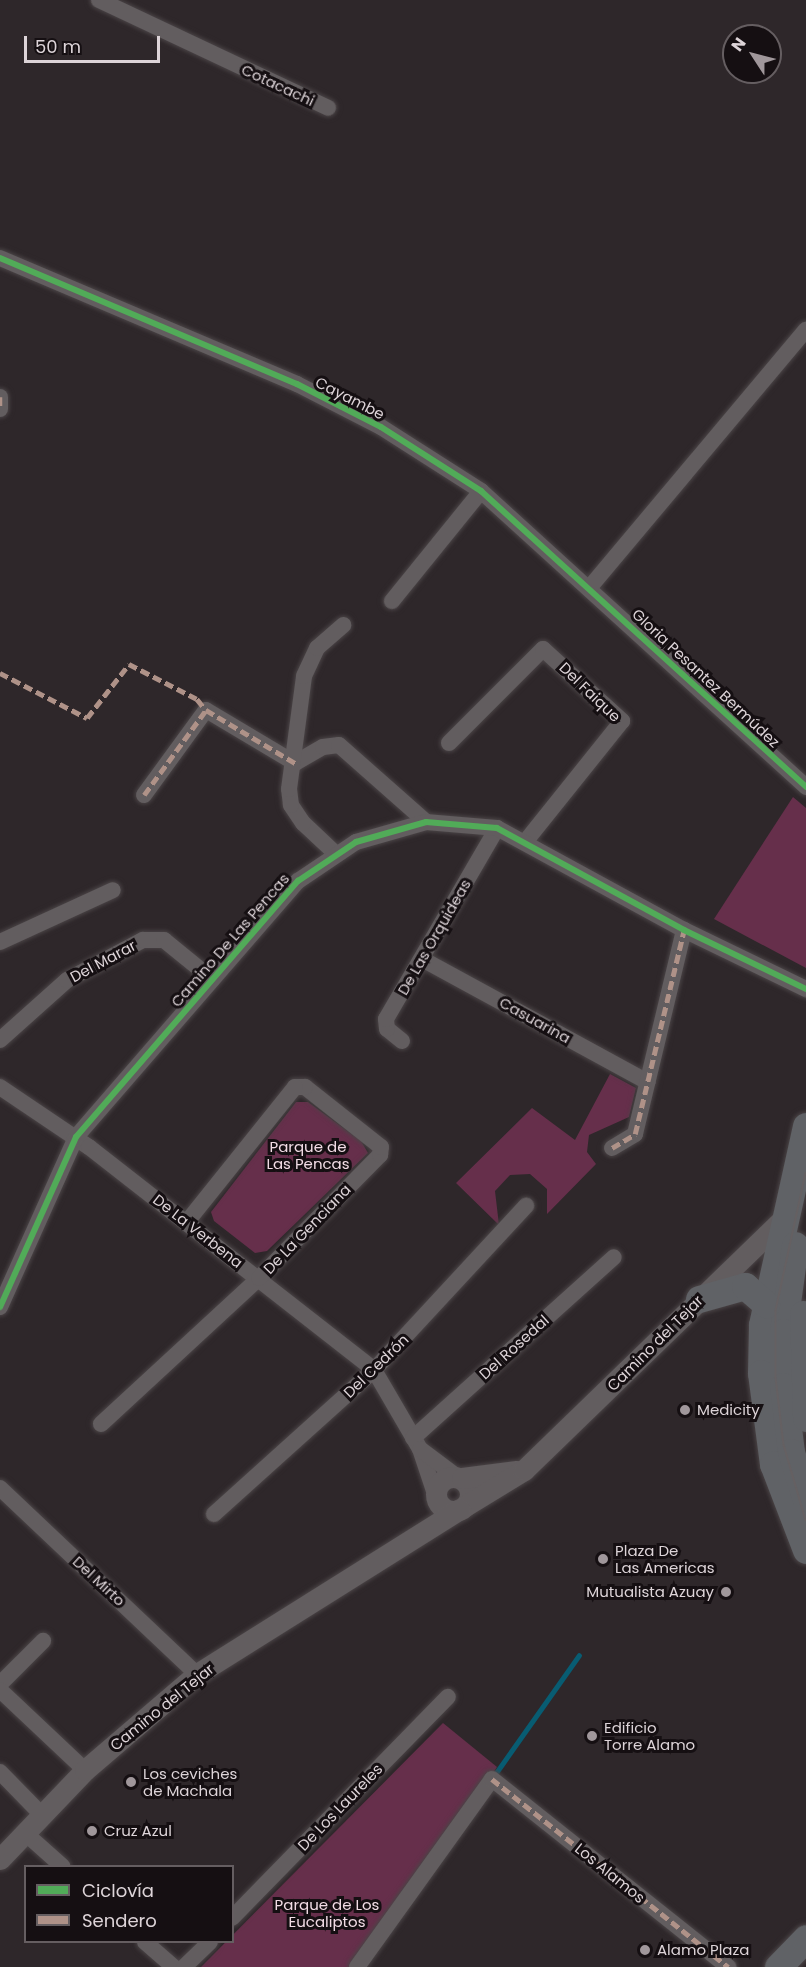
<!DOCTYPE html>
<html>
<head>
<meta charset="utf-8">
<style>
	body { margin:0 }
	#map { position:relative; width:806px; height:1967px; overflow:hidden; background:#2e272a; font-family:Poppins,sans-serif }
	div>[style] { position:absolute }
	.green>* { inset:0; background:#662f4b }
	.stream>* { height:5px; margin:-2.5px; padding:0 2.5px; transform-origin:2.5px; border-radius:2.5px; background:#085c72 }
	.roads { filter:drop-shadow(0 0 2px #4a4446) drop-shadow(0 0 2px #4a4446) }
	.minor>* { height:16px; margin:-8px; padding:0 8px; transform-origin:8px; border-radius:8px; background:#625d5f }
	.tertiary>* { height:21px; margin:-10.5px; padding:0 10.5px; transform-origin:10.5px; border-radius:10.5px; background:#625d5f }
	.tertiary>.ring { margin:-10.5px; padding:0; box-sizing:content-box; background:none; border:21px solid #625d5f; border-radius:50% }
	.primary>* { height:27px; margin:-13.5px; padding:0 13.5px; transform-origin:13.5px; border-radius:13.5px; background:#606266 }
	.tram>* { height:1.5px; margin:-0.75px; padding:0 0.75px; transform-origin:0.75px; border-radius:0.75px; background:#656062 }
	.quiet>* { height:4.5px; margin-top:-2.25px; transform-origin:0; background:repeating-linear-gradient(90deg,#af9288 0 9px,transparent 0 13.5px) }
	.cycleway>* { height:6px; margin:-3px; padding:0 3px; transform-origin:3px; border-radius:3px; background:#51ab58 }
	.dots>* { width:16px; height:16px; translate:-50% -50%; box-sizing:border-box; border:3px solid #150f12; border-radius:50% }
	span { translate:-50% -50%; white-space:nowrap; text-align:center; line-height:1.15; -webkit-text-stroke:6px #150f12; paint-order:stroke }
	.street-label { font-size:15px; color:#ddd4d8 }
	.park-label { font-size:15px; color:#f2dce5 }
	.poi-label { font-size:15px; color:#ddd4d8 }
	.left { translate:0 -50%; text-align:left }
	.right { translate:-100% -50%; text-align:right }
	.legend { position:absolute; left:24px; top:1865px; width:210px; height:78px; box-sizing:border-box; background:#150f12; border:2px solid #655e61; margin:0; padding:8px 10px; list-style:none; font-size:18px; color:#ddd4d8 }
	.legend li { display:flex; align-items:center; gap:12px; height:30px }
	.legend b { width:30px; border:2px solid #655e61 }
	.north { position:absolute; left:722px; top:24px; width:60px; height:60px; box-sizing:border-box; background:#150f12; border:2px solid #655e61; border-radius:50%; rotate:306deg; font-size:16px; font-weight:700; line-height:24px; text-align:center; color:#ddd4d8 }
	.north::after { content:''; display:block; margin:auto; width:21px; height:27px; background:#a0979b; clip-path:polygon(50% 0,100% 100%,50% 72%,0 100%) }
	.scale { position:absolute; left:24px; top:36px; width:136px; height:27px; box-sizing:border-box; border:3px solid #ddd4d8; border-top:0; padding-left:8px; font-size:18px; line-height:21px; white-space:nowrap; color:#ddd4d8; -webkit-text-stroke:4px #150f12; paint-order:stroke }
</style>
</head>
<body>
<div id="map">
	<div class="green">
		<i style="clip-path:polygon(793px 797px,806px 808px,806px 968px,714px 919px)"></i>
		<i style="clip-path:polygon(610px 1074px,636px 1088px,629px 1117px,589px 1135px,587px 1152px,596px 1164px,547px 1214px,547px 1189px,530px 1174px,510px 1175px,495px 1191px,499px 1225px,456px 1183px,532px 1108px,575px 1140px)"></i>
		<i style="clip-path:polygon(296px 1102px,308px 1102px,361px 1141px,368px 1153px,267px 1251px,255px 1253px,214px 1221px,211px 1212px)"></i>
		<i style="clip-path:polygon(443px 1723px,497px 1767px,352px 1967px,201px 1967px)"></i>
	</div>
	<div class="stream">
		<i style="left:493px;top:1777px;width:149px;rotate:-54.8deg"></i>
	</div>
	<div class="roads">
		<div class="minor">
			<i style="left:99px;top:0;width:253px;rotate:25.2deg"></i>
			<i style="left:0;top:258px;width:323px;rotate:23deg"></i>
			<i style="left:297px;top:384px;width:94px;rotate:27.1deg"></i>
			<i style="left:381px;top:427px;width:119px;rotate:32.6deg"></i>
			<i style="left:481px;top:491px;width:440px;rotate:42.3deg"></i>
			<i style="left:0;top:397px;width:12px;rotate:90deg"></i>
			<i style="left:590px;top:587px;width:336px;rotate:-50deg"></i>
			<i style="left:392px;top:601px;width:141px;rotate:-51deg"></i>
			<i style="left:449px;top:743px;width:133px;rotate:-45deg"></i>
			<i style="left:543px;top:649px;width:107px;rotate:42.3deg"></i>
			<i style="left:622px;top:721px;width:154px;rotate:128.7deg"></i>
			<i style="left:144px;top:795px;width:105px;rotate:-53.9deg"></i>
			<i style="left:206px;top:710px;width:104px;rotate:30.8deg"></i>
			<i style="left:295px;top:763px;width:32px;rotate:-30deg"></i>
			<i style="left:323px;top:747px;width:16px;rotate:-7deg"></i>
			<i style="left:339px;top:745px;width:116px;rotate:41.5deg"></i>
			<i style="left:335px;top:853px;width:44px;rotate:-136.8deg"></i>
			<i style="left:303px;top:823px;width:22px;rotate:-124deg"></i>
			<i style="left:291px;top:805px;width:16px;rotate:-97deg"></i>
			<i style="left:289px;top:789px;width:114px;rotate:-82.4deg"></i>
			<i style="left:304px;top:676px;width:31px;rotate:-65deg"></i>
			<i style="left:317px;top:648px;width:35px;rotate:-41deg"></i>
			<i style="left:0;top:942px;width:124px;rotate:-24.7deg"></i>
			<i style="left:422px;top:959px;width:257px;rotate:28.6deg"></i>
			<i style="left:0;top:1040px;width:90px;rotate:-41.8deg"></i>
			<i style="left:67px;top:980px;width:86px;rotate:-27.8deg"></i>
			<i style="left:143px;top:940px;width:21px"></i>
			<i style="left:164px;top:940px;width:62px;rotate:39.1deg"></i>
			<i style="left:402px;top:1041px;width:19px;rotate:-141deg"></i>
			<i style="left:387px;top:1029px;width:10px;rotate:-96deg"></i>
			<i style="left:386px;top:1019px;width:221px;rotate:-59.8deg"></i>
			<i style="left:0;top:1087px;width:107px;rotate:34deg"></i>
			<i style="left:89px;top:1147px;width:362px;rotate:38deg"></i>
			<i style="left:374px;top:1370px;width:91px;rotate:59.8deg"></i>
			<i style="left:420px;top:1449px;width:47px;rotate:71.6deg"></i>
			<i style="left:612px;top:1148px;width:27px;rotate:-31deg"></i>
			<i style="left:635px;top:1134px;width:210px;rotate:-76.5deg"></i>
			<i style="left:0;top:1307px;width:186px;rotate:-65.9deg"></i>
			<i style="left:76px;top:1137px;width:339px;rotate:-49.1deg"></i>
			<i style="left:298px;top:881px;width:70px;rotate:-33.9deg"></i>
			<i style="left:356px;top:842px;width:73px;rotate:-15.9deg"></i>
			<i style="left:426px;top:822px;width:71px;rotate:4.8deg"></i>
			<i style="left:497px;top:828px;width:213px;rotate:28.6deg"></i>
			<i style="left:684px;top:930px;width:136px;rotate:25.8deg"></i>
			<i style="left:101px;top:1424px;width:215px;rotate:-42.7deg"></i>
			<i style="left:259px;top:1278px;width:173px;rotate:-45.5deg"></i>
			<i style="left:380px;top:1155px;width:8px;rotate:-83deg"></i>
			<i style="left:381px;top:1147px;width:97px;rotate:-141.7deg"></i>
			<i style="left:305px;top:1087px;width:10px;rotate:180deg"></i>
			<i style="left:295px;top:1087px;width:173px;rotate:128.7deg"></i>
			<i style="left:413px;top:1438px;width:270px;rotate:-42deg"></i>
			<i style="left:420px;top:1449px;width:45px;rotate:36.9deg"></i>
			<i style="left:0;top:1488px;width:271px;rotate:43.4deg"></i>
			<i style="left:214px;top:1514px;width:215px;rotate:-42deg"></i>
			<i style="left:374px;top:1370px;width:224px;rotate:-47.2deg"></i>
			<i style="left:0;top:1684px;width:61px;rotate:-45deg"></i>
			<i style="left:0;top:1690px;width:117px;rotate:43.3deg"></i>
			<i style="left:0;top:1772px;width:60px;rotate:45.7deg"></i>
			<i style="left:25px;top:1833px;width:50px;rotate:41.7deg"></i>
			<i style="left:232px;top:1918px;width:309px;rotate:-45.7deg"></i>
			<i style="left:145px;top:1942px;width:38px;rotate:41deg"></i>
			<i style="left:184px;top:1967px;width:36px;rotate:-44deg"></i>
			<i style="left:357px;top:1967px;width:231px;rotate:-54.3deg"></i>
			<i style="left:492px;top:1779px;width:302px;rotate:38.5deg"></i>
		</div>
		<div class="tertiary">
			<i class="ring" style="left:436px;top:1477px;width:13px;height:13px"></i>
			<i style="left:462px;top:1478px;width:55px;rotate:-7.3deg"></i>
			<i style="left:465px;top:1506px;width:69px;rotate:-31.4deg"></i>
			<i style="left:524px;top:1470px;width:363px;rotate:-44.1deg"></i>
			<i style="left:0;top:1859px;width:123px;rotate:-46.3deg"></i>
			<i style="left:85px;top:1770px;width:148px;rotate:-40.6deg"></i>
			<i style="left:197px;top:1674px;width:310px;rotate:-32.1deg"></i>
		</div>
		<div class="primary">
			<i style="left:806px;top:1126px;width:204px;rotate:102.5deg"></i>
			<i style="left:762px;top:1325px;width:48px;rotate:91.2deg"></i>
			<i style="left:761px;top:1373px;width:92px;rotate:82.5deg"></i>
			<i style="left:773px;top:1464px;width:92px;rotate:69deg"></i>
			<i style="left:795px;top:1245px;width:88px;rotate:97.9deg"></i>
			<i style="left:783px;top:1332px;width:54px;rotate:90deg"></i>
			<i style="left:783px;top:1386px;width:66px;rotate:83.1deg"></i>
			<i style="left:791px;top:1452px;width:50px;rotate:72.6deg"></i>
			<i style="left:699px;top:1299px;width:48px;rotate:-15.8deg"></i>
			<i style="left:745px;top:1286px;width:28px;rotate:41deg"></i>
			<i style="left:803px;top:1314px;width:104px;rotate:88.3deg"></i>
			<i style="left:778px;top:1967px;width:40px;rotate:-46deg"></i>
		</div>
	</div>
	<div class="tram">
		<i style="left:806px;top:1173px;width:141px;rotate:102.3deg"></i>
		<i style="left:776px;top:1311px;width:67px;rotate:90deg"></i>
		<i style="left:776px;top:1378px;width:67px;rotate:83.2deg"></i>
		<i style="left:784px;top:1445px;width:78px;rotate:73.7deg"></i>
	</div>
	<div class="quiet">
		<i style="left:0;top:397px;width:12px;rotate:90deg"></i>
		<i style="left:0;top:673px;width:98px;rotate:27.3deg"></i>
		<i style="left:87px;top:718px;width:68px;rotate:-52.1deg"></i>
		<i style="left:129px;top:664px;width:76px;rotate:27.2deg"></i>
		<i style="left:197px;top:699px;width:14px;rotate:51deg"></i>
		<i style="left:206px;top:710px;width:104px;rotate:30.8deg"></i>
		<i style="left:144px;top:795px;width:105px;rotate:-53.9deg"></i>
		<i style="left:612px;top:1148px;width:27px;rotate:-31deg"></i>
		<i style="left:635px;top:1134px;width:210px;rotate:-76.5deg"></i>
		<i style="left:492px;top:1779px;width:302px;rotate:38.5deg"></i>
	</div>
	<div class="cycleway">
		<i style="left:0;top:258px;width:323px;rotate:23deg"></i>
		<i style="left:297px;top:384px;width:94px;rotate:27.1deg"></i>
		<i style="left:381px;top:427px;width:119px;rotate:32.6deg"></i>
		<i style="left:481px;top:491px;width:440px;rotate:42.3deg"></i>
		<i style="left:0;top:1307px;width:186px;rotate:-65.9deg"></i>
		<i style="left:76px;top:1137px;width:339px;rotate:-49.1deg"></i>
		<i style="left:298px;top:881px;width:70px;rotate:-33.9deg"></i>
		<i style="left:356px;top:842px;width:73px;rotate:-15.9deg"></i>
		<i style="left:426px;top:822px;width:71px;rotate:4.8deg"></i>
		<i style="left:497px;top:828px;width:213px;rotate:28.6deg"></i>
		<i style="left:684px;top:930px;width:136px;rotate:25.8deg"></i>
	</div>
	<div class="dots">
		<i style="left:685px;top:1410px;background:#a0979b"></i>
		<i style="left:603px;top:1559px;background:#a0979b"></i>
		<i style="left:726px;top:1592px;background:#a0979b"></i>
		<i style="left:592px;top:1736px;background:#a0979b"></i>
		<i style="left:131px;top:1782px;background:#a0979b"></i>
		<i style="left:92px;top:1831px;background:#a0979b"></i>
		<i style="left:645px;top:1950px;background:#a0979b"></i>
	</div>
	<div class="street-label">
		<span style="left:278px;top:85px;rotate:25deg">Cotacachi</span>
		<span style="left:350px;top:398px;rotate:27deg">Cayambe</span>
		<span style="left:706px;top:678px;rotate:43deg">Gloria Pesantez Bermúdez</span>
		<span style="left:590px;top:692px;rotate:44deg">Del Faique</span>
		<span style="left:434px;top:937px;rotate:-60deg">De Las Orquideas</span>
		<span style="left:230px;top:940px;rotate:-49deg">Camino De Las Pencas</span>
		<span style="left:103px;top:961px;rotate:-28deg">Del Marar</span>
		<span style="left:535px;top:1020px;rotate:29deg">Casuarina</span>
		<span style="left:307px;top:1229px;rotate:-46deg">De La Genciana</span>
		<span style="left:198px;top:1231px;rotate:38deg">De La Verbena</span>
		<span style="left:655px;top:1343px;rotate:-45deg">Camino del Tejar</span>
		<span style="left:514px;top:1347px;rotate:-42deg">Del Rosedal</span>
		<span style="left:376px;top:1366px;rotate:-44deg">Del Cedrón</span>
		<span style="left:99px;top:1581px;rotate:43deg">Del Mirto</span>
		<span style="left:162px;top:1707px;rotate:-39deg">Camino del Tejar</span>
		<span style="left:340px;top:1807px;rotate:-46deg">De Los Laureles</span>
		<span style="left:610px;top:1873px;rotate:39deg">Los Alamos</span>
	</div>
	<div class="park-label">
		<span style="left:308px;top:1155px">Parque de<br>Las Pencas</span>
		<span style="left:327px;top:1913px">Parque de Los<br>Eucaliptos</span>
	</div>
	<div class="poi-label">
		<span class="left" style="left:697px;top:1410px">Medicity</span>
		<span class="left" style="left:615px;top:1559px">Plaza De<br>Las Americas</span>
		<span class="right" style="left:714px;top:1592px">Mutualista Azuay</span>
		<span class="left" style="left:604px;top:1736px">Edificio<br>Torre Alamo</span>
		<span class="left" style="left:143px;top:1782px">Los ceviches<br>de Machala</span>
		<span class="left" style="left:104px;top:1831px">Cruz Azul</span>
		<span class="left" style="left:657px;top:1950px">Alamo Plaza</span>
	</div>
	<ul class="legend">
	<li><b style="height:8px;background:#51ab58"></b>Ciclovía</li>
	<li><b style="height:8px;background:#af9288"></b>Sendero</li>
	</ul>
	<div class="north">N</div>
	<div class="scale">50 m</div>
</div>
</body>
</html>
